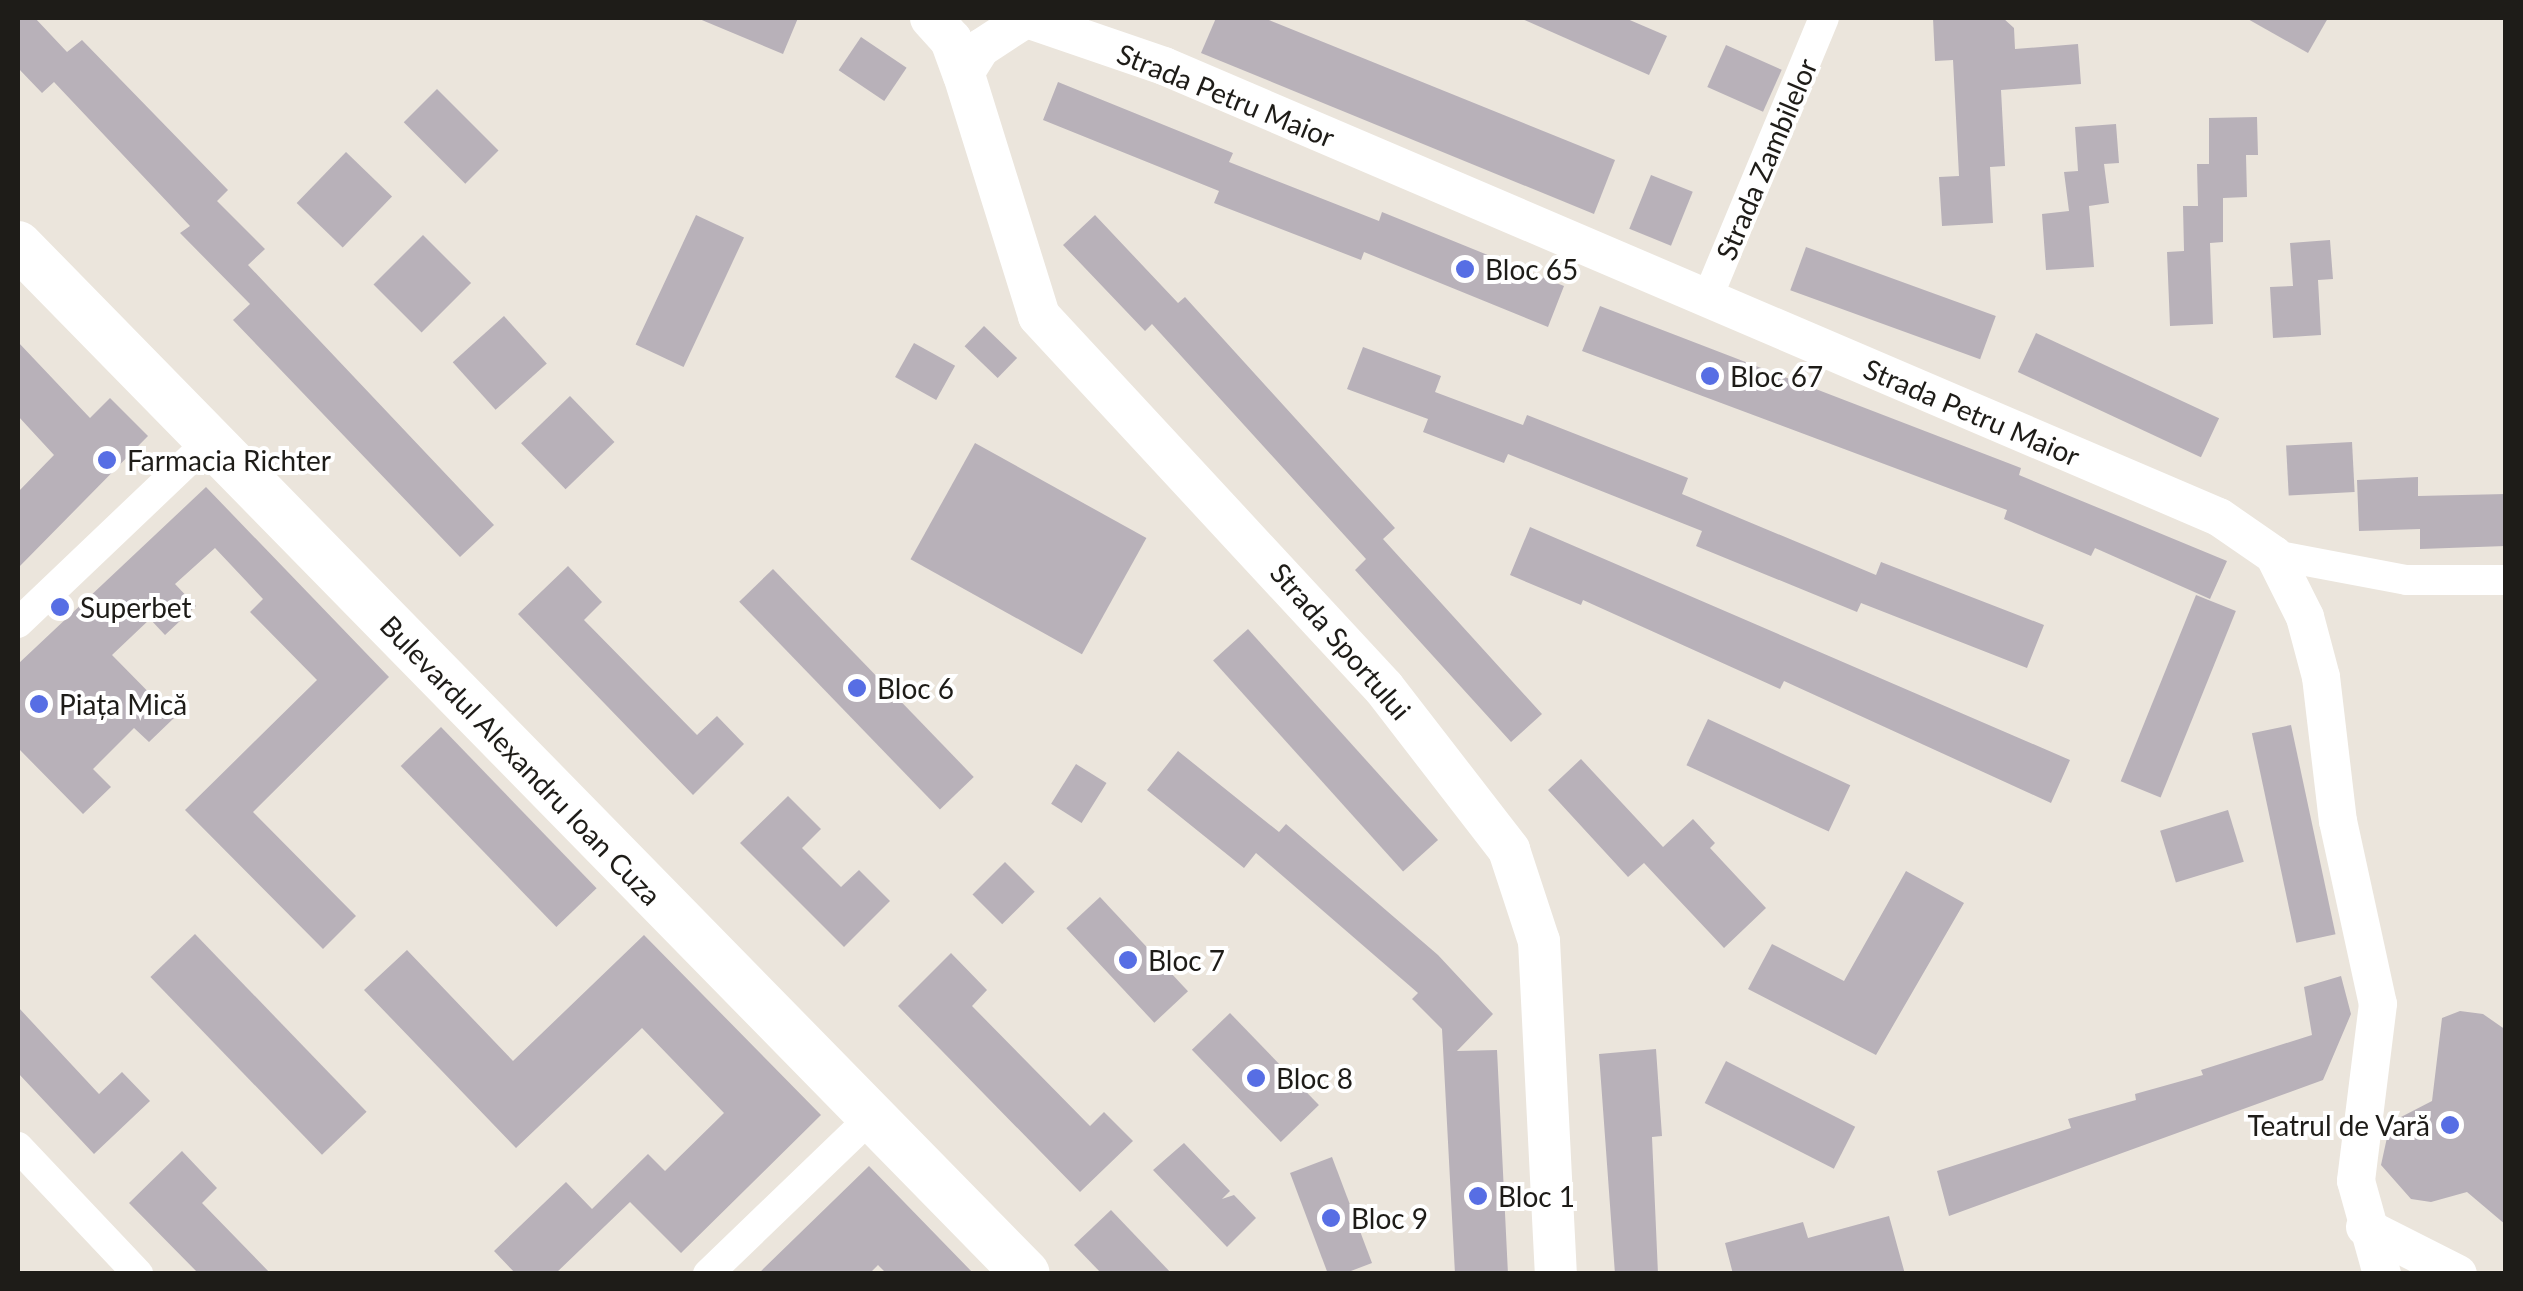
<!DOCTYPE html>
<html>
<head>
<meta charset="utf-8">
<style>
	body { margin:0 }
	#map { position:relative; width:2523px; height:1291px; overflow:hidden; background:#ebe5dc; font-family:Lato,sans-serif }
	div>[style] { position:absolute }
	.building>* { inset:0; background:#b8b1b9; transform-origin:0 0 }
	.minor>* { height:30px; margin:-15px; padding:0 15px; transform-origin:15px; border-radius:15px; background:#fff }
	.tertiary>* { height:38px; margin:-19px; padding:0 19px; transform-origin:19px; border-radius:19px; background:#fff }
	.secondary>* { height:42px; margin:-21px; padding:0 21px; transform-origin:21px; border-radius:21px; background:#fff }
	.primary>* { height:48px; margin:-24px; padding:0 24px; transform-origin:24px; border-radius:24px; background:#fff }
	.dots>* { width:28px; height:28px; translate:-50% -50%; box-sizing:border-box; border:5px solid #fff; border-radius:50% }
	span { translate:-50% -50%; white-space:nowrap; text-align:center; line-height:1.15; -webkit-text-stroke:8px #fff; paint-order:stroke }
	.street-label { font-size:28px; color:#1e1c18 }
	.poi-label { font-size:28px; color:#1e1c18 }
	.left { translate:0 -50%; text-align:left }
	.right { translate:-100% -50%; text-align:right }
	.frame { position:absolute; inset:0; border:20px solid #1e1c18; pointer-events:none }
</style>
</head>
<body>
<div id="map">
	<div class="building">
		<i style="clip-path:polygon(18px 18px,35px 18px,67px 52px,82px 40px,228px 190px,217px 201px,265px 249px,248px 265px,494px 525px,460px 557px,233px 320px,250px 304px,180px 233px,190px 226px,54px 82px,42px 93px,18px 68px)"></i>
		<i style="clip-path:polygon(697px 18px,798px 18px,783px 54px)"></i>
		<i style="clip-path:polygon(1216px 18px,1264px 18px,1615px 160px,1594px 214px,1201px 53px)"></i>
		<i style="clip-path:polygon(1520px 18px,1625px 18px,1667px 36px,1649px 75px)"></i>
		<i style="clip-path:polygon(1933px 18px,2003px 18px,2014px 28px,2015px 49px,2078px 44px,2081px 84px,2001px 90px,2005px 166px,1990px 167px,1993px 223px,1942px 226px,1939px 177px,1959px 176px,1953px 60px,1935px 61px)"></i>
		<i style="clip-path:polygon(2246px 18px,2328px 18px,2308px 53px)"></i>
		<i style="left:861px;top:37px;width:55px;height:40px;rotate:34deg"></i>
		<i style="left:1726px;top:45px;width:61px;height:46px;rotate:24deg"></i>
		<i style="clip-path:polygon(1058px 82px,1233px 153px,1229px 162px,1379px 221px,1382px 212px,1564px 286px,1548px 327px,1364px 252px,1361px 260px,1214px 203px,1219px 191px,1043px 120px)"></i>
		<i style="left:437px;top:89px;width:87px;height:47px;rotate:45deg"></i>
		<i style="clip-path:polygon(2257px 117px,2258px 155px,2246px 155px,2247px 197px,2223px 198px,2223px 242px,2210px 243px,2213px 324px,2170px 326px,2167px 252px,2184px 251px,2183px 206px,2198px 206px,2197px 164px,2209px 164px,2209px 118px)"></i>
		<i style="clip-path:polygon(2116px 124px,2119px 163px,2104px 164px,2109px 203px,2089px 206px,2094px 267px,2046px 270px,2042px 214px,2069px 211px,2064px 172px,2078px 171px,2075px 127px)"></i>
		<i style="left:346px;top:152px;width:64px;height:71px;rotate:44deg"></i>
		<i style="left:1651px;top:175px;width:45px;height:58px;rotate:22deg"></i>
		<i style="left:696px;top:215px;width:53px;height:143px;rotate:25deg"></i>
		<i style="clip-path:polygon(1095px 215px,1178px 303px,1185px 297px,1395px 528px,1383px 539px,1542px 714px,1511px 742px,1355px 570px,1366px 559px,1152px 324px,1145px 331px,1063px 245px)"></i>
		<i style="left:423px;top:235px;width:68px;height:70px;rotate:45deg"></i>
		<i style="clip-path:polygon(2330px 240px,2333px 279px,2318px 280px,2321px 335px,2273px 338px,2270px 287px,2293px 286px,2290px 243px)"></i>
		<i style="left:1806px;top:247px;width:202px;height:46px;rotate:20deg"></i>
		<i style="clip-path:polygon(1600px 306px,2021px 468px,2019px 475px,2227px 561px,2210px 599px,2095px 548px,2091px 556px,2004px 519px,2007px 510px,1582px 351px)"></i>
		<i style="left:504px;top:316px;width:64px;height:69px;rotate:48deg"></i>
		<i style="left:984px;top:326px;width:46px;height:28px;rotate:44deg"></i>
		<i style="left:2036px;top:333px;width:202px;height:43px;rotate:25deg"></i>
		<i style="clip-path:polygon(18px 342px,90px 418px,110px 398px,148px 436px,18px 568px,18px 492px,54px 455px,18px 416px)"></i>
		<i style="left:914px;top:343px;width:47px;height:39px;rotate:29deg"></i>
		<i style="clip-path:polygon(1363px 347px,1441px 376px,1435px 392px,1523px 425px,1527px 415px,1688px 478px,1682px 494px,1876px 575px,1881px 562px,2044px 625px,2027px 668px,1861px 603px,1857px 612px,1696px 546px,1702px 531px,1508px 454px,1504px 463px,1423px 432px,1428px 419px,1347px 389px)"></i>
		<i style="left:570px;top:396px;width:64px;height:68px;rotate:46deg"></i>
		<i style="left:2352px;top:442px;width:50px;height:66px;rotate:87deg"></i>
		<i style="left:975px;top:443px;width:196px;height:133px;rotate:29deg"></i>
		<i style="clip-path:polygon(2418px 477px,2418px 496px,2506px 494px,2506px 546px,2420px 549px,2420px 529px,2359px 531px,2357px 480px)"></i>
		<i style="clip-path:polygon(206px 487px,389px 677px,253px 812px,356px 916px,323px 949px,185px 810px,317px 680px,250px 612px,263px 599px,215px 548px,175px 584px,196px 606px,165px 635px,150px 619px,112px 655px,174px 718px,149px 742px,134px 728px,93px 769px,111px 787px,83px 814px,18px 748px,18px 664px)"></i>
		<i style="clip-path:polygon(1530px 527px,2070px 760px,2051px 803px,1784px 681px,1780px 689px,1583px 600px,1581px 605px,1510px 575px)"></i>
		<i style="clip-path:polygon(568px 566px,602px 602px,584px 620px,697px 735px,717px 716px,744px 744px,693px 795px,518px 614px)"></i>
		<i style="left:773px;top:569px;width:289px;height:47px;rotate:46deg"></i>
		<i style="left:2196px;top:595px;width:43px;height:201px;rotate:22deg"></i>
		<i style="left:1248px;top:629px;width:284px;height:47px;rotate:48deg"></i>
		<i style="left:1708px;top:719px;width:157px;height:51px;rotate:25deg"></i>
		<i style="left:2291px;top:725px;width:214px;height:40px;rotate:78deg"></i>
		<i style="left:441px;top:727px;width:224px;height:56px;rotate:46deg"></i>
		<i style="clip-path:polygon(1178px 751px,1279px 832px,1286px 824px,1438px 955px,1493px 1014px,1457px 1051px,1497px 1050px,1508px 1274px,1455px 1274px,1442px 1029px,1412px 999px,1418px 993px,1256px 853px,1244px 868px,1147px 790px)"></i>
		<i style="clip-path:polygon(1581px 759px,1663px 847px,1693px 819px,1715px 843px,1710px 848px,1766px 908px,1724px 948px,1644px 863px,1628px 877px,1548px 790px)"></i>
		<i style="left:1076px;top:764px;width:36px;height:47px;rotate:32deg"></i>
		<i style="clip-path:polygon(788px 796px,821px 829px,802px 848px,841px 887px,859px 870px,890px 901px,844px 947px,740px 843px)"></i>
		<i style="left:2228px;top:810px;width:54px;height:71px;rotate:73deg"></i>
		<i style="left:1005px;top:862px;width:42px;height:46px;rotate:45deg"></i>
		<i style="clip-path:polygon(1906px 871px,1964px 903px,1876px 1055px,1748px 989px,1772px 944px,1844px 981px)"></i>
		<i style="left:1100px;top:897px;width:129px;height:46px;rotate:47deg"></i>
		<i style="left:195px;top:934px;width:247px;height:62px;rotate:46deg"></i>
		<i style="clip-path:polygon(644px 935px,821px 1115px,681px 1253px,630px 1202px,555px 1274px,516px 1274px,494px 1251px,566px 1182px,592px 1209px,648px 1154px,665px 1171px,724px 1113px,642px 1028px,516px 1148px,364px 990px,407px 950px,513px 1061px)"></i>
		<i style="clip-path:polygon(951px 953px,987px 990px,972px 1006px,1090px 1126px,1104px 1112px,1133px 1141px,1080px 1192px,898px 1006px)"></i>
		<i style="clip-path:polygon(2341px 976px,2351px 1014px,2323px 1080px,1949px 1216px,1937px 1171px,2071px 1128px,2068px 1119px,2136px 1100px,2135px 1094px,2203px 1075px,2201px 1070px,2312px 1035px,2304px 987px)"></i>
		<i style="clip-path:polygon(18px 1007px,99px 1094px,122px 1072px,150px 1101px,94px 1154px,18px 1073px)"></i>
		<i style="clip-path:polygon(2460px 1011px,2483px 1014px,2506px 1030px,2506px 1225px,2467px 1192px,2431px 1202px,2411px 1199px,2381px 1165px,2388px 1133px,2401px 1117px,2432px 1101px,2442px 1018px)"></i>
		<i style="left:1230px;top:1013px;width:128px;height:53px;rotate:46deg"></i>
		<i style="clip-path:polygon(1656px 1049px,1662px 1136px,1652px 1137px,1658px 1274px,1615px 1274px,1599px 1054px)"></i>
		<i style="left:1726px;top:1061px;width:145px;height:47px;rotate:27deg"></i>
		<i style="clip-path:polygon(1184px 1143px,1230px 1191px,1222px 1199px,1234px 1195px,1256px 1218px,1227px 1247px,1153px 1170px)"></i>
		<i style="clip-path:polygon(182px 1151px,217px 1188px,202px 1203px,271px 1274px,199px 1274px,129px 1203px)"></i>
		<i style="clip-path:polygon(1332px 1157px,1372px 1263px,1343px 1274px,1328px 1274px,1290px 1173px)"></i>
		<i style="clip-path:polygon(869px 1166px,974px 1274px,887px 1274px,878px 1265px,869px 1274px,758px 1274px)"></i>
		<i style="clip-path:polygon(1111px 1210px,1172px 1274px,1102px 1274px,1074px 1245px)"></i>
		<i style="clip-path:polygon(1889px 1216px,1905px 1274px,1733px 1274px,1725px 1243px,1803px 1222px,1808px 1238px)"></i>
	</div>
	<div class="minor">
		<i style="left:1707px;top:299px;width:304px;rotate:-67.4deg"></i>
		<i style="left:2274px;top:555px;width:134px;rotate:10.7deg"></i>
		<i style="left:2406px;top:580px;width:100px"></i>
		<i style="left:18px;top:623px;width:265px;rotate:-43.6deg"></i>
		<i style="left:18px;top:1147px;width:175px;rotate:46.6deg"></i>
		<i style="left:708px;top:1274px;width:229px;rotate:-43.9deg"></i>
	</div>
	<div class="tertiary">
		<i style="left:1024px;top:18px;width:148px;rotate:18.9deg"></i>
		<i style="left:1164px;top:66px;width:1147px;rotate:23.15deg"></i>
		<i style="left:2219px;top:517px;width:67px;rotate:34.6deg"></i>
		<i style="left:2274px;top:555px;width:69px;rotate:63.4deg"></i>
		<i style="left:2305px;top:617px;width:62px;rotate:75.1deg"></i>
		<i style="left:2321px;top:677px;width:145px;rotate:83.3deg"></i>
		<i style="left:2338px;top:821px;width:187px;rotate:77.7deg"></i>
		<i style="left:2378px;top:1004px;width:178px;rotate:97.1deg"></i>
		<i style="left:2356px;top:1181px;width:97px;rotate:74.4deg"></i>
		<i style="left:964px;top:75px;width:32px;rotate:-58deg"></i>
		<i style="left:981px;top:48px;width:55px;rotate:-33.1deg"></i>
		<i style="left:2365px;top:1227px;width:104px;rotate:26.8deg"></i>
	</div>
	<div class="secondary">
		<i style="left:931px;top:18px;width:30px;rotate:48deg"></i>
		<i style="left:951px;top:40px;width:37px;rotate:70deg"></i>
		<i style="left:964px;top:75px;width:252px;rotate:72.7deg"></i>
		<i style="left:1039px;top:316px;width:507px;rotate:47.16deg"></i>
		<i style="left:1384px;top:688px;width:205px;rotate:52.3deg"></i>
		<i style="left:1509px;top:850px;width:96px;rotate:71.8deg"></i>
		<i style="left:1539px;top:941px;width:333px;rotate:87.1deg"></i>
	</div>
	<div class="primary">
		<i style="left:18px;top:245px;width:1440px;rotate:45.59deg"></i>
	</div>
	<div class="dots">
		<i style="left:1465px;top:269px;background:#576ee4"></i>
		<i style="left:1710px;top:376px;background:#576ee4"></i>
		<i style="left:107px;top:460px;background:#576ee4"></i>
		<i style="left:60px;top:607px;background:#576ee4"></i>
		<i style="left:857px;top:688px;background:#576ee4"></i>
		<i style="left:39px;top:704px;background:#576ee4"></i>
		<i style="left:1128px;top:960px;background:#576ee4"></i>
		<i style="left:1256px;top:1078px;background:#576ee4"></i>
		<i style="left:2450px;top:1125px;background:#576ee4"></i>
		<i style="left:1478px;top:1196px;background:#576ee4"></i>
		<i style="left:1331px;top:1218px;background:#576ee4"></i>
	</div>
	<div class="street-label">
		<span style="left:1226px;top:95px;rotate:22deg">Strada Petru Maior</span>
		<span style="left:1766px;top:159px;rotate:-67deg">Strada Zambilelor</span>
		<span style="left:1972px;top:412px;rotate:23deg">Strada Petru Maior</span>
		<span style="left:1341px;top:641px;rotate:49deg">Strada Sportului</span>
		<span style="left:521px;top:760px;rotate:46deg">Bulevardul Alexandru Ioan Cuza</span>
	</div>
	<div class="poi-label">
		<span class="left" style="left:1485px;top:269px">Bloc 65</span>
		<span class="left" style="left:1730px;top:376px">Bloc 67</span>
		<span class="left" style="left:127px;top:460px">Farmacia Richter</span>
		<span class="left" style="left:80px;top:607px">Superbet</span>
		<span class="left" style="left:877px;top:688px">Bloc 6</span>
		<span class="left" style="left:59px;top:704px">Piața Mică</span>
		<span class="left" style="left:1148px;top:960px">Bloc 7</span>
		<span class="left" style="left:1276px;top:1078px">Bloc 8</span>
		<span class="right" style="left:2430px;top:1125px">Teatrul de Vară</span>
		<span class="left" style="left:1498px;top:1196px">Bloc 1</span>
		<span class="left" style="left:1351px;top:1218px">Bloc 9</span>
	</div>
	<div class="frame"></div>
</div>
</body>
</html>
